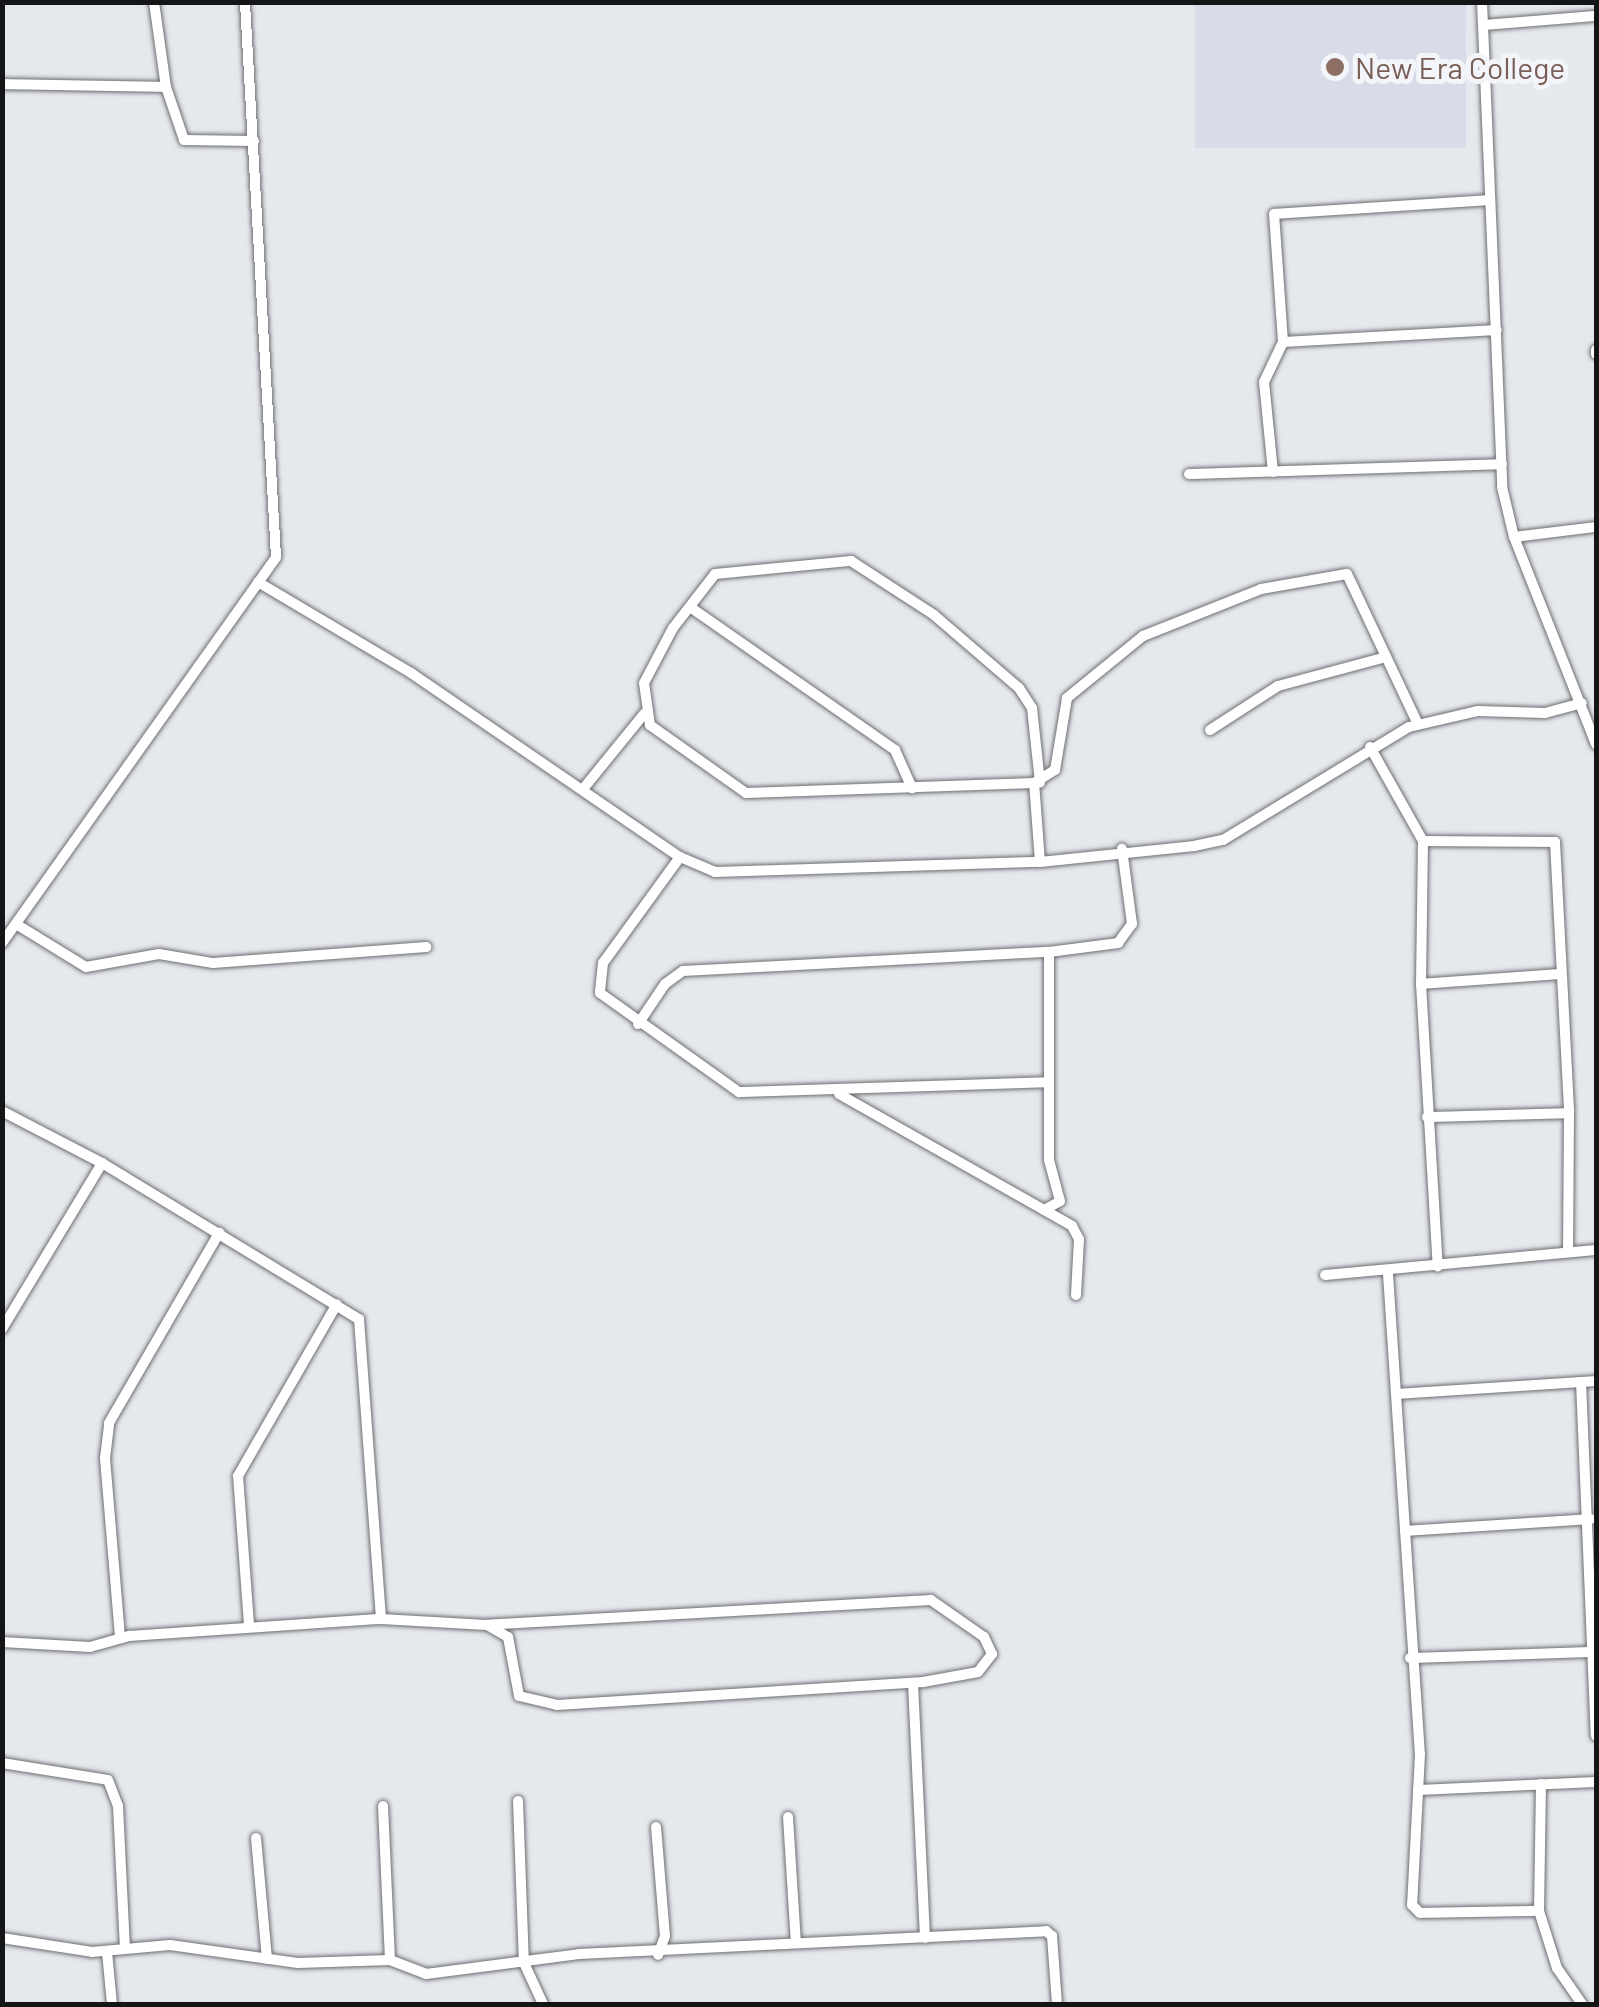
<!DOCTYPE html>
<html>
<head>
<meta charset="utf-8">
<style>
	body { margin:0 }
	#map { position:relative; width:1599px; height:2007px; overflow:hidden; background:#e5e8ed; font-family:Barlow,sans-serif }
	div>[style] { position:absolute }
	.built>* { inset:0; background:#d7dce8; transform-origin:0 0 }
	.roads { filter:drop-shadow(0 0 2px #6d6e73) drop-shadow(0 0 2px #6d6e73) }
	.minor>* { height:10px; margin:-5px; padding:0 5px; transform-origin:5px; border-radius:5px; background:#fff }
	.dots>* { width:28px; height:28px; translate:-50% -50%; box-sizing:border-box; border:5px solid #f3f5fa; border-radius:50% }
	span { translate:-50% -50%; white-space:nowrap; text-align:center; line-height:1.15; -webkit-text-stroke:10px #f3f5fa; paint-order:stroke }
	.education-label { font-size:30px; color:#785e54 }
	.left { translate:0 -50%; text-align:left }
	.frame { position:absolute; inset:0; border:5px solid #141516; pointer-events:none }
</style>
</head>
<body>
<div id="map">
	<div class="built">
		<i style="left:1195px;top:3px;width:271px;height:145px"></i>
	</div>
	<div class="roads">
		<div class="minor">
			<i style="left:154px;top:2px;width:86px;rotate:82deg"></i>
			<i style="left:166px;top:87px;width:56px;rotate:71.2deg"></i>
			<i style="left:184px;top:140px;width:70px;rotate:0.8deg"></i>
			<i style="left:1482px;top:2px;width:485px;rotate:87.6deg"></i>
			<i style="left:1502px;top:487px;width:51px;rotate:76.5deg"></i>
			<i style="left:1514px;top:537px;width:223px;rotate:68.4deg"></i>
			<i style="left:1483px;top:25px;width:113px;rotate:-4.6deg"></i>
			<i style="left:2px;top:84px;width:164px;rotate:1deg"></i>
			<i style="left:1283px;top:342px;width:214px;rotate:-3.2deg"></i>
			<i style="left:1596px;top:350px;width:4px;rotate:90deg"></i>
			<i style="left:1273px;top:472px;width:90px;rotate:-95.7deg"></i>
			<i style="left:1264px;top:382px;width:44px;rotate:-64.6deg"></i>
			<i style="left:1283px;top:342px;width:128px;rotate:-94deg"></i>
			<i style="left:1274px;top:214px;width:216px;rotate:-3.7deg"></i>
			<i style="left:1189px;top:474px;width:313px;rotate:-1.8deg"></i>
			<i style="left:1514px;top:537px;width:83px;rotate:-7deg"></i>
			<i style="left:258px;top:582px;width:178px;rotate:30.7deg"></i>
			<i style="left:411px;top:673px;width:326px;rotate:34.4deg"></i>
			<i style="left:680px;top:857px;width:38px;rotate:23deg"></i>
			<i style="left:715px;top:872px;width:325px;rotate:-1.8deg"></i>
			<i style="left:1040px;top:862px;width:155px;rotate:-5.9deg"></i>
			<i style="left:1194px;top:846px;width:30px;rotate:-12deg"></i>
			<i style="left:1223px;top:840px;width:218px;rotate:-31.3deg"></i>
			<i style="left:1409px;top:727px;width:71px;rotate:-13.1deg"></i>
			<i style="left:1478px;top:711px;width:67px;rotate:1.7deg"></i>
			<i style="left:1545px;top:713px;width:38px;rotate:-15deg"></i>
			<i style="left:690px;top:607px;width:250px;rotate:34.9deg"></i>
			<i style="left:895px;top:750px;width:42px;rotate:65.9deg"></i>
			<i style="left:1210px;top:730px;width:81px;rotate:-32.9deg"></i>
			<i style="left:1278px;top:686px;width:112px;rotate:-15deg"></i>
			<i style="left:1370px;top:747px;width:108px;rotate:60.6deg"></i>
			<i style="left:1423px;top:841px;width:143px;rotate:90.8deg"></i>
			<i style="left:1421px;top:984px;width:283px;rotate:86.6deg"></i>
			<i style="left:1034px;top:783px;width:288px;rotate:178deg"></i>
			<i style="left:746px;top:793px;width:118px;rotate:-144.7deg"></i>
			<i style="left:650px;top:725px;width:42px;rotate:-98.1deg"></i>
			<i style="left:644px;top:683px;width:62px;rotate:-62.2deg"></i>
			<i style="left:673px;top:628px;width:68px;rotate:-52.1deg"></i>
			<i style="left:715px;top:574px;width:137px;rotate:-5.5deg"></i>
			<i style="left:851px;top:561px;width:99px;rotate:33deg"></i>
			<i style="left:934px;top:615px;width:112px;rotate:40.7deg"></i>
			<i style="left:1019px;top:688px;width:24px;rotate:57deg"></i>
			<i style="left:1032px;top:708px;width:75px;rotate:83.9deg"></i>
			<i style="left:583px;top:789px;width:97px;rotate:-50.9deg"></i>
			<i style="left:1423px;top:841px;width:132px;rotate:0.4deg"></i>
			<i style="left:1555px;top:842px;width:271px;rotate:87deg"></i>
			<i style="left:1569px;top:1113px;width:137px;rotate:90.4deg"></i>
			<i style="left:680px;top:857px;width:131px;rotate:126deg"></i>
			<i style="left:603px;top:963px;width:30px;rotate:96deg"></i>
			<i style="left:600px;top:993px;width:171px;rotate:35.5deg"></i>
			<i style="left:739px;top:1092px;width:310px;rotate:-1.8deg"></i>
			<i style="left:1040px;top:862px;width:79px;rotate:-94.3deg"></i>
			<i style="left:1034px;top:783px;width:25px;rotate:-32deg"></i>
			<i style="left:1055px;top:770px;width:73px;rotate:-80.5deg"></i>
			<i style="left:1067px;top:698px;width:98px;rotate:-39.2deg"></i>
			<i style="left:1143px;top:636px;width:127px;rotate:-21.7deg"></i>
			<i style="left:1261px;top:589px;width:87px;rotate:-9.9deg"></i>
			<i style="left:1347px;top:574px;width:166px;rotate:64.7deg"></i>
			<i style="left:16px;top:924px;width:82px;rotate:31.6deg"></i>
			<i style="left:86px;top:967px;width:74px;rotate:-10.1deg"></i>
			<i style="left:159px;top:954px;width:55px;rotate:9.5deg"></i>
			<i style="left:213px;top:963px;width:214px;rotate:-4.3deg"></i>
			<i style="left:2px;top:943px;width:473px;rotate:-54.6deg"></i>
			<i style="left:276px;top:557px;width:556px;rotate:-93.2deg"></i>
			<i style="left:1421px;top:984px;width:138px;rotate:-4.1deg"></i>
			<i style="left:638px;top:1024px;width:48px;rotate:-56deg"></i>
			<i style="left:665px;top:984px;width:22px;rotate:-36deg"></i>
			<i style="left:683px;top:971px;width:366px;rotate:-3deg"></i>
			<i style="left:1049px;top:952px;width:70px;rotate:-7.4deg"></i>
			<i style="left:1118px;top:943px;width:24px;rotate:-54deg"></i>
			<i style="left:1132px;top:924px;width:76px;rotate:-97.6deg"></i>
			<i style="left:839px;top:1094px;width:268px;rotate:29.5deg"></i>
			<i style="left:1072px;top:1226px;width:15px;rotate:62deg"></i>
			<i style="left:1079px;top:1239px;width:56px;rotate:93.1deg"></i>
			<i style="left:2px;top:1111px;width:113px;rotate:27.5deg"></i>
			<i style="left:102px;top:1163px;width:301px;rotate:31.3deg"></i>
			<i style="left:359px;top:1319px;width:301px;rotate:85.8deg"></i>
			<i style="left:1427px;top:1117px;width:142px;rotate:-1.6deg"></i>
			<i style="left:1044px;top:1210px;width:18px;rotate:-29deg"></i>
			<i style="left:1060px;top:1201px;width:42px;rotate:-105deg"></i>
			<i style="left:1049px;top:1160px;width:208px;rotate:-90deg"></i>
			<i style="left:1388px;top:1274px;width:481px;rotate:86.2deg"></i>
			<i style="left:1420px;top:1754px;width:151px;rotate:93deg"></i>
			<i style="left:1412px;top:1905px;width:11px;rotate:45deg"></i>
			<i style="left:1420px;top:1913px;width:119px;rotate:-1deg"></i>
			<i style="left:1325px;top:1275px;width:272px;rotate:-5.3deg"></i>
			<i style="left:2px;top:1329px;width:194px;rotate:-58.9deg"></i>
			<i style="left:1581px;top:1382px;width:354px;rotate:87.6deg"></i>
			<i style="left:1397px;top:1394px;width:199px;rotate:-3.7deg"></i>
			<i style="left:1405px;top:1531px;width:186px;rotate:-3.7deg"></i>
			<i style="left:249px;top:1625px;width:149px;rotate:-94.2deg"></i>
			<i style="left:238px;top:1476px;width:198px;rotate:-60.1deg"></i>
			<i style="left:120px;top:1637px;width:180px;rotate:-94.8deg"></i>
			<i style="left:105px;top:1458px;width:35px;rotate:-83deg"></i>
			<i style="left:109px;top:1423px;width:220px;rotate:-59.9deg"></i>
			<i style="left:2px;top:1642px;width:88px;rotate:3.3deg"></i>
			<i style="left:90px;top:1647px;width:41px;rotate:-15.8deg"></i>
			<i style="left:129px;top:1636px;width:253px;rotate:-3.9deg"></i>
			<i style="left:381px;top:1619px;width:106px;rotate:3.2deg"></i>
			<i style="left:487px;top:1625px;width:24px;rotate:30deg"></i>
			<i style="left:508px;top:1637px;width:60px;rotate:79.4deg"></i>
			<i style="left:519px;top:1696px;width:39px;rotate:13deg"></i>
			<i style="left:557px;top:1705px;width:367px;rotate:-3.6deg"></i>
			<i style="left:923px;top:1682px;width:56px;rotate:-10.3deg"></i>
			<i style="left:978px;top:1672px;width:23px;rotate:-52deg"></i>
			<i style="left:992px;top:1654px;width:19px;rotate:-115deg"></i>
			<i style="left:984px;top:1637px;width:65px;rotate:-145.1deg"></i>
			<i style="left:931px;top:1600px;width:445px;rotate:176.8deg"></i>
			<i style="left:1410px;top:1658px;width:182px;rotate:-1.9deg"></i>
			<i style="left:913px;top:1683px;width:255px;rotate:87.3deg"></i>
			<i style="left:2px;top:1763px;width:107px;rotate:9.1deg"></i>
			<i style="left:108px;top:1780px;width:28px;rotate:69deg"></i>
			<i style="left:118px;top:1806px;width:143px;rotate:87.2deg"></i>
			<i style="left:1541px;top:1784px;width:127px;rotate:90.9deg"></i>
			<i style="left:1539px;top:1911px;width:60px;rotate:72.5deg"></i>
			<i style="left:1557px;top:1968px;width:44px;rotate:55.2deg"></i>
			<i style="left:1418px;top:1790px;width:178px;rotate:-2.6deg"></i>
			<i style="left:518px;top:1801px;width:162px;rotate:87.9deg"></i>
			<i style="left:524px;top:1963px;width:45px;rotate:65.1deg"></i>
			<i style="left:383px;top:1806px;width:154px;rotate:87.4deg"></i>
			<i style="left:788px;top:1817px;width:126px;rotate:86.4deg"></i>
			<i style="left:656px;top:1827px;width:109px;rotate:85.3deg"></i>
			<i style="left:665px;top:1936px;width:20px;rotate:110deg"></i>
			<i style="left:256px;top:1838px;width:121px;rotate:84.8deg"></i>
			<i style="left:2px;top:1938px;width:91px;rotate:8.8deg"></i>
			<i style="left:92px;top:1952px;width:78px;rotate:-5.1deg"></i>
			<i style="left:170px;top:1945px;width:129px;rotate:8deg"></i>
			<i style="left:298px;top:1963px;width:92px;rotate:-1.9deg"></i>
			<i style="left:390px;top:1960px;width:39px;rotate:21deg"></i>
			<i style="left:426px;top:1974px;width:154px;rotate:-7.4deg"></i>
			<i style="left:579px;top:1954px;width:468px;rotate:-2.8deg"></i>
			<i style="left:1046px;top:1931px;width:8px;rotate:40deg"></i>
			<i style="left:1052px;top:1936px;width:68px;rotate:85.8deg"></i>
			<i style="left:107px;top:1952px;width:52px;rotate:84.5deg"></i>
		</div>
	</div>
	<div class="dots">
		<i style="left:1335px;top:67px;background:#8d6e63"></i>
	</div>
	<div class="education-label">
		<span class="left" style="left:1355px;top:67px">New Era College</span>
	</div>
	<div class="frame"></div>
</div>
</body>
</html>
